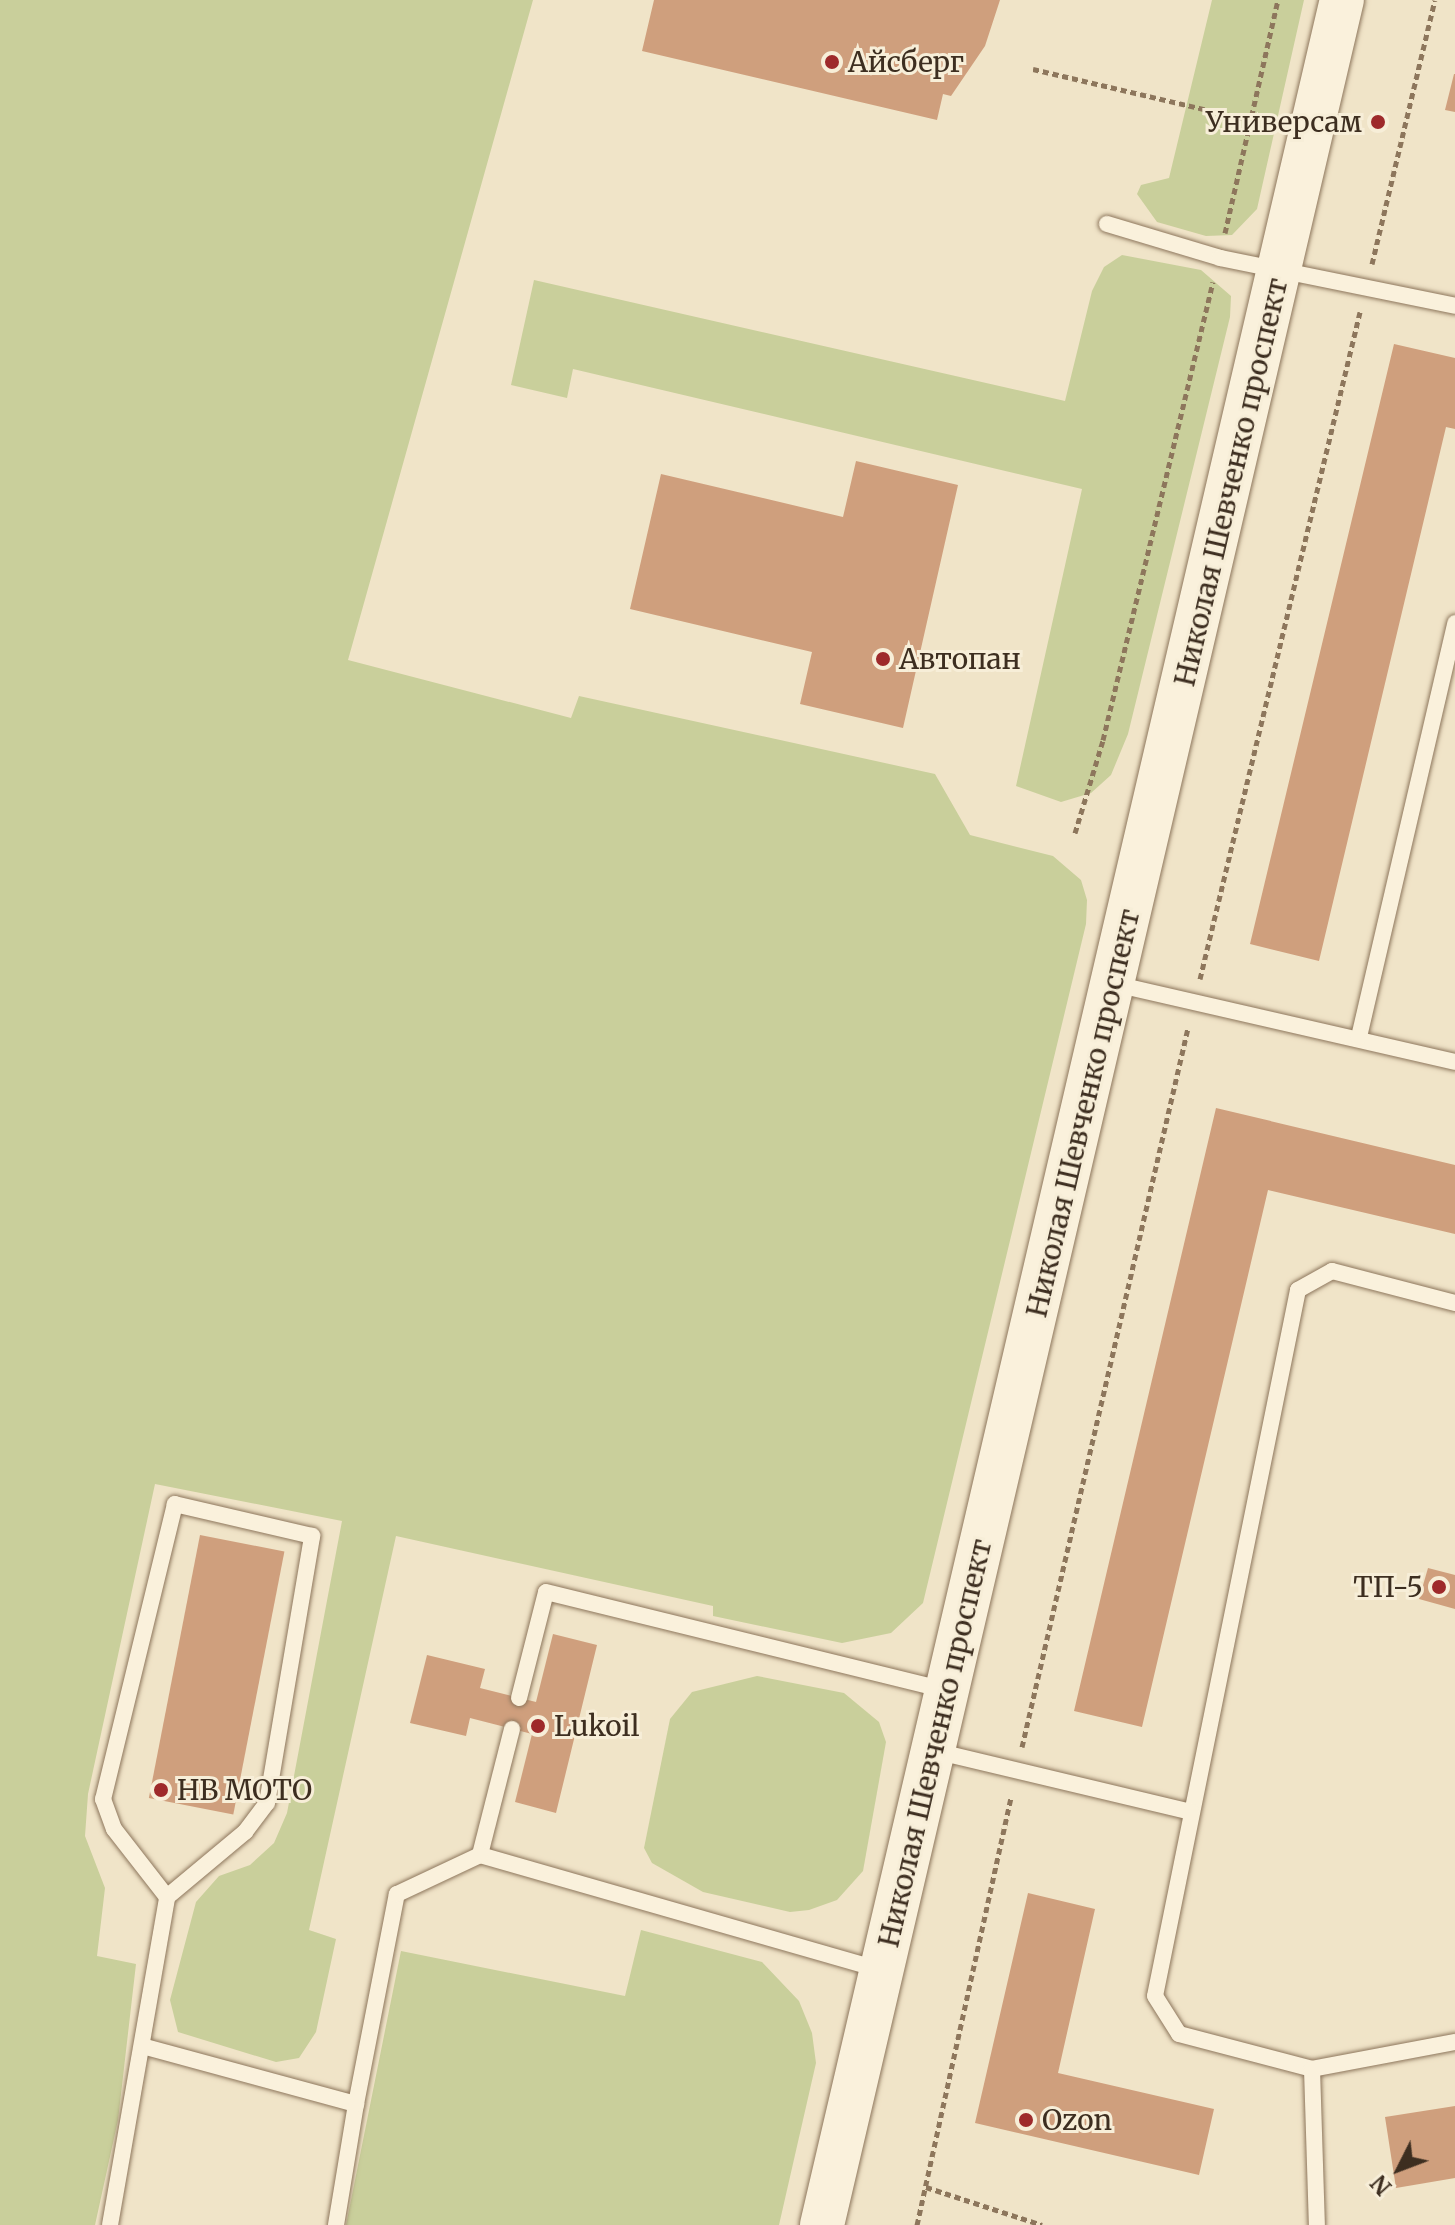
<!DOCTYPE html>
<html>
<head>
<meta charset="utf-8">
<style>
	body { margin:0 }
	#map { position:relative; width:1455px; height:2225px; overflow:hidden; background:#f0e4c8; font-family:Merriweather,serif }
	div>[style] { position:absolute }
	.green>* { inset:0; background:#c9cf9b }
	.building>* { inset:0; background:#cf9f7d; transform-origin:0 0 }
	.path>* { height:5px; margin-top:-2.5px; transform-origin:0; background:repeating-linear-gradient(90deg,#8d765c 0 6px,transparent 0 10px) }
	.roads { filter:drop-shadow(0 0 2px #8d765c) drop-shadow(0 0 2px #8d765c) }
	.service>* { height:16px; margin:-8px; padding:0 8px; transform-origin:8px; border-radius:8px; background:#faf1dc }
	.secondary>* { height:44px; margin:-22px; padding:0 22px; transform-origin:22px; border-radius:22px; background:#faf1dc }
	.dots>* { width:22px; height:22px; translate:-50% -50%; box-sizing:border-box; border:4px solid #f7eed8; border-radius:50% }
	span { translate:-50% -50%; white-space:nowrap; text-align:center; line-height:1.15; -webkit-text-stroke:6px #f7eed8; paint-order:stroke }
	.poi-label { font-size:28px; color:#3d2e20 }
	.left { translate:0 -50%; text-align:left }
	.right { translate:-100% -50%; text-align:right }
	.street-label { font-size:28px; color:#3d2e20 }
	.north { position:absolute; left:1359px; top:2129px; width:80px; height:80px; -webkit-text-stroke:6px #f7eed8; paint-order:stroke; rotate:228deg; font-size:22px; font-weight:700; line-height:32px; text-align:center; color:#3d2e20 }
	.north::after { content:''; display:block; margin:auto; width:28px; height:36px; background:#3d2e20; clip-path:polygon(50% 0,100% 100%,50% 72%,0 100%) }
</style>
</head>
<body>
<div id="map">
	<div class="green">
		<i style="clip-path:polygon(0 0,533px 0,348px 660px,571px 718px,579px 696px,935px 774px,970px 835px,1053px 856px,1081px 880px,1087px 900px,1086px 924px,923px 1603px,891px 1633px,842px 1643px,713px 1616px,713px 1606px,396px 1536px,309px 1930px,336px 1939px,316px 2032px,299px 2058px,276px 2062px,178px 2032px,170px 2000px,196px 1902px,219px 1876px,250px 1865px,274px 1843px,287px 1813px,342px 1521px,155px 1484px,88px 1794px,85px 1836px,105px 1888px,97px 1956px,136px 1964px,118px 2120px,95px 2225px,0 2225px)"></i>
		<i style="clip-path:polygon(1212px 0,1304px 0,1257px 209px,1232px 235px,1206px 236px,1157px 222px,1137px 194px,1141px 185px,1169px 178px)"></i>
		<i style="clip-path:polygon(1122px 255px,1201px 270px,1231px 296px,1230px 317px,1128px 734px,1111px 775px,1091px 793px,1061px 802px,1016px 786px,1082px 489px,573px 369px,567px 398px,511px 385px,534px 280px,1065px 401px,1092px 291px,1104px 267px)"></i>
		<i style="clip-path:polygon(757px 1676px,844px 1693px,879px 1722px,886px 1742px,863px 1871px,837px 1900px,809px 1910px,790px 1912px,703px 1892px,652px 1863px,644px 1848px,670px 1719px,692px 1692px)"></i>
		<i style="clip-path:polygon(641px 1930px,762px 1962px,799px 2001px,812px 2033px,816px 2063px,779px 2225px,346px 2225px,401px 1951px,625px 1996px)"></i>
	</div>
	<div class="building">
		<i style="clip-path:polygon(654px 0,1000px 0,985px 46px,951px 96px,943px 94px,937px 120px,642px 51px)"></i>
		<i style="clip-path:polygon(1454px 74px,1455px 74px,1455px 112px,1445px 110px)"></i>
		<i style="clip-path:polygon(1394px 344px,1455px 358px,1455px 429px,1446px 427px,1319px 961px,1250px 944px)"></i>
		<i style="clip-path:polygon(856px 461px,958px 485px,903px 728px,800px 704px,812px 652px,630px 609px,661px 474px,843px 517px)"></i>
		<i style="clip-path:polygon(1216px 1108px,1455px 1165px,1455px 1234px,1268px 1190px,1142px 1727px,1074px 1711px)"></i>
		<i style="left:200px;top:1535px;width:86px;height:268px;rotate:11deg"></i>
		<i style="clip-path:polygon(1428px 1568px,1455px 1575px,1455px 1609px,1419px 1599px)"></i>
		<i style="clip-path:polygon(553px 1634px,597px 1645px,556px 1813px,515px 1802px,532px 1734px,470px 1718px,466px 1736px,410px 1723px,427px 1655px,485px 1669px,480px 1688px,536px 1702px)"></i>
		<i style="clip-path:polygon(1028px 1893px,1095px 1909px,1058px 2073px,1214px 2109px,1199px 2175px,975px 2123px)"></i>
		<i style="clip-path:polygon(1455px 2106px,1455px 2178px,1396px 2188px,1385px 2117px)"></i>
	</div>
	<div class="path">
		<i style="left:1033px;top:69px;width:224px;rotate:13.2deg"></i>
		<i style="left:1225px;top:233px;width:239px;rotate:-77.2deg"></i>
		<i style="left:1372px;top:264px;width:271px;rotate:-76.6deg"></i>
		<i style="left:1075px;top:833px;width:97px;rotate:-73.2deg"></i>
		<i style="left:1103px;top:740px;width:471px;rotate:-76.5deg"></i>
		<i style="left:1200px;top:979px;width:686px;rotate:-76.51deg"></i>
		<i style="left:1022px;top:1747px;width:738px;rotate:-77deg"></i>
		<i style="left:926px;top:2187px;width:122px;rotate:18.1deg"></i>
		<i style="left:917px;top:2225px;width:439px;rotate:-77.6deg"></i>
	</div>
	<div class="roads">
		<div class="service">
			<i style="left:1107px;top:224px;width:118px;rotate:16.7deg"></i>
			<i style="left:1220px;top:258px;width:240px;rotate:11.5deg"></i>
			<i style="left:1115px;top:984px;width:349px;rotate:12.9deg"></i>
			<i style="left:1359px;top:1037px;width:425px;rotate:-76.9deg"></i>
			<i style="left:1455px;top:1303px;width:127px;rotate:-165.4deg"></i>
			<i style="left:1332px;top:1271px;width:39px;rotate:151deg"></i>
			<i style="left:1298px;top:1290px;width:720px;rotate:101.45deg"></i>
			<i style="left:1155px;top:1996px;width:45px;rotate:57.7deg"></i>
			<i style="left:1179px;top:2034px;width:138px;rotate:14.7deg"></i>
			<i style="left:1312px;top:2069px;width:146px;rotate:-10.7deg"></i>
			<i style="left:519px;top:1698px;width:109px;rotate:-75.7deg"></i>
			<i style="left:546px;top:1592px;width:412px;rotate:13.8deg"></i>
			<i style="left:512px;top:1729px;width:130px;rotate:104.3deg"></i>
			<i style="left:480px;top:1855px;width:416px;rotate:16deg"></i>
			<i style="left:935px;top:1751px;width:263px;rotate:13.4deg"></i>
			<i style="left:142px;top:2046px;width:222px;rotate:15.2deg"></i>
			<i style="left:356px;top:2104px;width:123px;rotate:99.4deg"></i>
			<i style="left:1312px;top:2069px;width:156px;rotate:88.2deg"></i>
			<i style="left:356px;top:2104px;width:214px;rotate:-79deg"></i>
			<i style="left:397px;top:1894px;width:92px;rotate:-25.2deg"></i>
			<i style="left:110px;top:2225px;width:333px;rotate:-80.1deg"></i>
			<i style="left:167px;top:1897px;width:102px;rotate:-39.8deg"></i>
			<i style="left:245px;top:1832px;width:36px;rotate:-53deg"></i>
			<i style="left:267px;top:1803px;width:271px;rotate:-80.4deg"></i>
			<i style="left:312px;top:1536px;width:141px;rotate:-166.9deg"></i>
			<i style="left:175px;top:1504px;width:304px;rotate:103.7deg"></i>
			<i style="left:103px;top:1799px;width:32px;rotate:70deg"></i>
			<i style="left:114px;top:1829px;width:86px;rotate:52.1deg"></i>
		</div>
		<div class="secondary">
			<i style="left:822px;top:2225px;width:2285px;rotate:-76.85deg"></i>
		</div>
	</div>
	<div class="dots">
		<i style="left:832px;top:62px;background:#9e2a2b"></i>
		<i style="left:1378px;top:122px;background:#9e2a2b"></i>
		<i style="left:883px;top:659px;background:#9e2a2b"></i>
		<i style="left:1439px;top:1587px;background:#9e2a2b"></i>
		<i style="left:538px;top:1726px;background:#9e2a2b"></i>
		<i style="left:161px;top:1790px;background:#9e2a2b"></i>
		<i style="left:1026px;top:2120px;background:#9e2a2b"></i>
	</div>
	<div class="poi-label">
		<span class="left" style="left:848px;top:62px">Айсберг</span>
		<span class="right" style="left:1362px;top:122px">Универсам</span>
		<span class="left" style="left:899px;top:659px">Автопан</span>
		<span class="right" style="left:1423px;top:1587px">ТП-5</span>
		<span class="left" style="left:554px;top:1726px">Lukoil</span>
		<span class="left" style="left:177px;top:1790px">HB MOTO</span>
		<span class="left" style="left:1042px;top:2120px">Ozon</span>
	</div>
	<div class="street-label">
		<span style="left:1231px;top:482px;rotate:-77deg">Николая Шевченко проспект</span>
		<span style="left:1083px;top:1113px;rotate:-77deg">Николая Шевченко проспект</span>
		<span style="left:935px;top:1743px;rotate:-77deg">Николая Шевченко проспект</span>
	</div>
	<div class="north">N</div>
</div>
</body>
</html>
